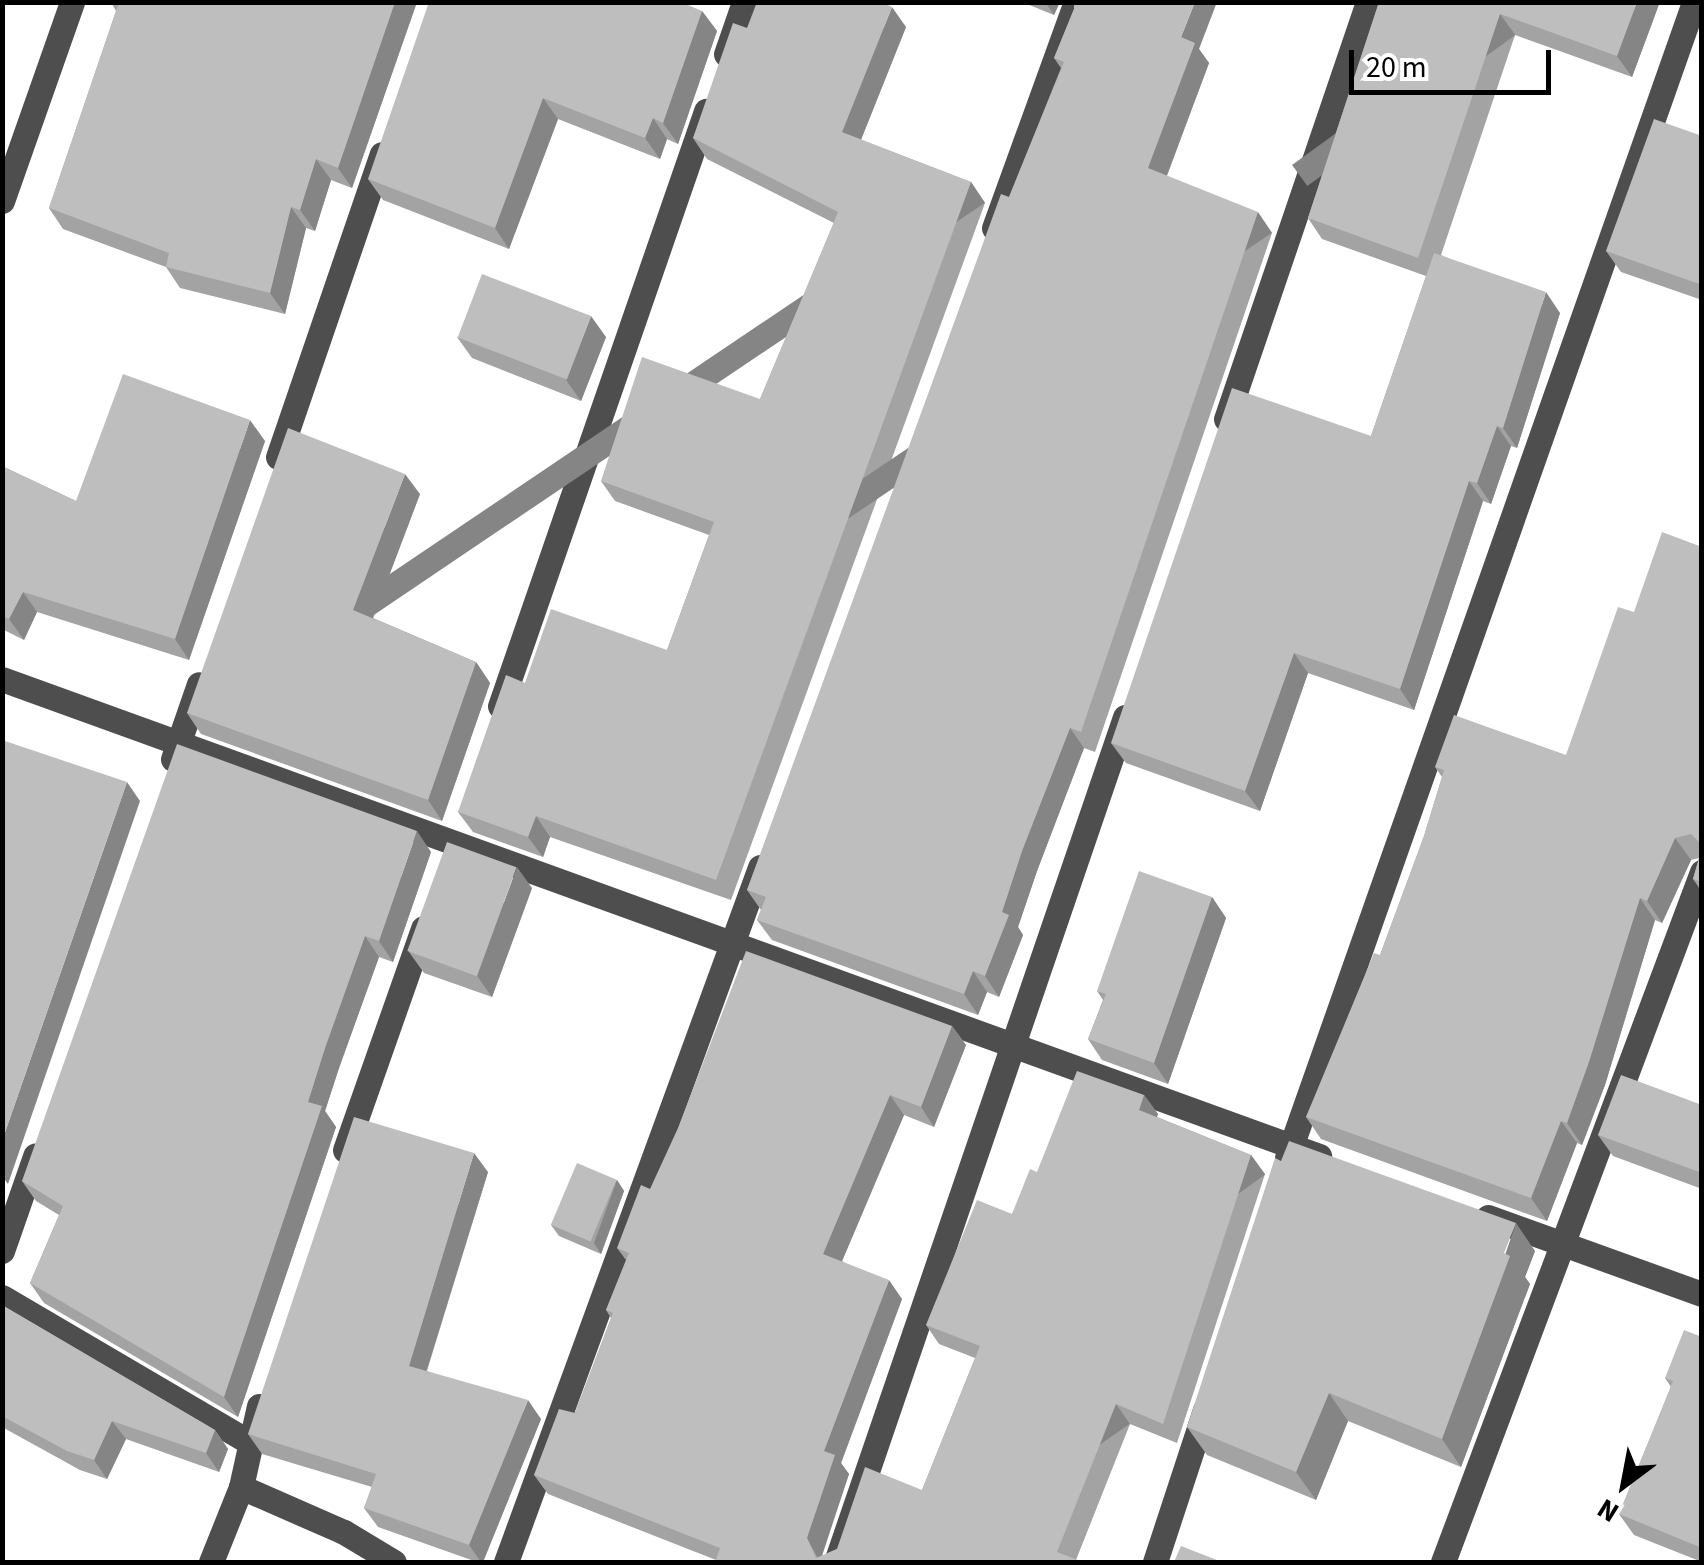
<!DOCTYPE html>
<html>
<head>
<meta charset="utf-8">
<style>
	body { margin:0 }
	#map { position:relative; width:1704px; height:1565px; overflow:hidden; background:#fff; font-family:"Source Sans 3",sans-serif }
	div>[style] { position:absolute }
	.minor>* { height:25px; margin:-12.5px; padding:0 12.5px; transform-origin:12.5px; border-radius:12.5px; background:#4e4e4e }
	.wall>* { inset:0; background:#a3a3a3 }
	.shaded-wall>* { inset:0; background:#858585; transform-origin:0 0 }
	.building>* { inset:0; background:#bebebe; transform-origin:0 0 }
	span { translate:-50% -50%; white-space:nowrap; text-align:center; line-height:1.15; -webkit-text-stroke:9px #fff; paint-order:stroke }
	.frame { position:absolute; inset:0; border:5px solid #000; pointer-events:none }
	.north { position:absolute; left:1574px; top:1435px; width:100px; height:100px; -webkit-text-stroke:8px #fff; paint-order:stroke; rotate:212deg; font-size:28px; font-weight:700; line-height:40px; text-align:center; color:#000 }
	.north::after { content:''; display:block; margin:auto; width:35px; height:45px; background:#000; clip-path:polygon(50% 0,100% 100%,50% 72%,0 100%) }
	.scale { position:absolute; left:1349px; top:50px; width:202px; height:45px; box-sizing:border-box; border:5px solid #000; border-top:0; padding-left:12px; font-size:30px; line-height:35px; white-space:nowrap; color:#000; -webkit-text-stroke:8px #fff; paint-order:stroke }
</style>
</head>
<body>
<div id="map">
	<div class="minor">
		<i style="left:726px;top:54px;width:55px;rotate:-70.9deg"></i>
		<i style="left:2px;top:201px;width:211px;rotate:-70.6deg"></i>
		<i style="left:994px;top:228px;width:240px;rotate:-70.1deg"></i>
		<i style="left:1226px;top:419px;width:441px;rotate:-71.2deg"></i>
		<i style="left:278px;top:457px;width:320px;rotate:-71.1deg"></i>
		<i style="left:2px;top:679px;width:1401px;rotate:19.91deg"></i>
		<i style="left:500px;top:706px;width:630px;rotate:-70.9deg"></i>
		<i style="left:173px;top:759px;width:79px;rotate:-70.9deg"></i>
		<i style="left:345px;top:1150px;width:235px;rotate:-70.6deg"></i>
		<i style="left:1287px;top:1158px;width:1226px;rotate:-70.6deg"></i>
		<i style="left:1488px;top:1217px;width:227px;rotate:19.8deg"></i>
		<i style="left:2px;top:1251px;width:101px;rotate:-70.8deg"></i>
		<i style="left:2px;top:1297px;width:284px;rotate:30.4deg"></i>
		<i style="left:241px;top:1487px;width:112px;rotate:23.6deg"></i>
		<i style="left:344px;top:1532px;width:58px;rotate:31deg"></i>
		<i style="left:211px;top:1562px;width:81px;rotate:-68.2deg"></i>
		<i style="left:241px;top:1487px;width:83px;rotate:-77.5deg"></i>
		<i style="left:506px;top:1562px;width:740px;rotate:-69.92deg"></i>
		<i style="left:836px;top:1562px;width:893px;rotate:-71.12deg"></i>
		<i style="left:1155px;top:1562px;width:160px;rotate:-71.8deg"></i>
		<i style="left:1443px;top:1562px;width:737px;rotate:-69.43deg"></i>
	</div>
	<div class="wall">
		<i style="clip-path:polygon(111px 2px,417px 2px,352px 188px,331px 180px,315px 231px,306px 228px,285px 314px,180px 288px,166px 267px,63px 229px,49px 208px,116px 11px)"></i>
		<i style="clip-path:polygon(1022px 2px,1060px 2px,1054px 15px)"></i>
		<i style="clip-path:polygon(1379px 2px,1657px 9px,1632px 77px,1515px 35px,1441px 255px,1560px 313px,1517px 448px,1511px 446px,1491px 504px,1483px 501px,1414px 710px,1308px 673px,1260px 811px,1126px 763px,1111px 743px,1371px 436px,1426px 276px,1322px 239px,1308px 218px)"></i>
		<i style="clip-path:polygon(1074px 9px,1199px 49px,1209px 63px,1167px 176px,1272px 233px,1095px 752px,1084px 748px,1037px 871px,1018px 927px,1023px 935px,999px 997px,987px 992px,978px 1015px,772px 940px,757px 920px,761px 910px,747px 890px,1009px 197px,1061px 68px,1054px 58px)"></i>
		<i style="clip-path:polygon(702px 11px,717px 31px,678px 144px,667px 139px,660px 159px,558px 119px,509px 249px,383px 200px,368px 179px)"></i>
		<i style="clip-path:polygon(906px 27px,861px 140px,971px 182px,985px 203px,731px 900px,550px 837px,543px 857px,473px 832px,458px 812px,525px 683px,667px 650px,709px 535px,615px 501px,601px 481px,760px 399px,834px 223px,707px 159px,693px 138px,747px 28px)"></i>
		<i style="clip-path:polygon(1702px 136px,1702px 300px,1621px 272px,1606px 251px)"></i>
		<i style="clip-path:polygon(457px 337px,606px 337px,581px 401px,472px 358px)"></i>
		<i style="clip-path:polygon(265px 441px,189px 660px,37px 612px,24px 640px,2px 629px,2px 466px,76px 501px)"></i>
		<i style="clip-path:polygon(420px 494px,373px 618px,476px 662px,490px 683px,442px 821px,201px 734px,187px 713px)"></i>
		<i style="clip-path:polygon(1702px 547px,1702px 892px,1693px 879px,1699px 858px,1691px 860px,1662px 923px,1655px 920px,1605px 1085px,1582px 1145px,1577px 1143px,1547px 1221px,1321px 1139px,1306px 1117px,1380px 955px,1424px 836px,1442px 777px,1435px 767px,1566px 755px,1634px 612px)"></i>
		<i style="clip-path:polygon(431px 852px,393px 962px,379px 957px,339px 1068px,325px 1111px,336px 1127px,238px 1417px,44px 1303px,30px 1283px,59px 1215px,36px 1201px,22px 1181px)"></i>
		<i style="clip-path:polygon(532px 888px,492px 997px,424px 973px,409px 952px)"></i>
		<i style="clip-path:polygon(1212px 897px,1226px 918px,1168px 1084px,1102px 1060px,1088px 1039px,1103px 1000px,1097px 991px)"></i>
		<i style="clip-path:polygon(952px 1026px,966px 1045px,934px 1127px,904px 1115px,842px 1261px,902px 1299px,841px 1463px,849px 1474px,821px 1556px,837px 1549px,922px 1490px,975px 1358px,939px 1344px,926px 1325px,1012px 1214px,1037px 1172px,1144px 1095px,1158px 1114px,1157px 1117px,1251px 1155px,1265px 1174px,1177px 1443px,1130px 1424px,1076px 1560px,716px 1560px,548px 1494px,534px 1475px,575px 1413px,611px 1318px,606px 1310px,626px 1260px,617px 1248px)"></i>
		<i style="clip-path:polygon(1702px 1105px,1702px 1189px,1613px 1156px,1598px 1135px)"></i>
		<i style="clip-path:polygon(488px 1172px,427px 1371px,541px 1419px,483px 1562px,477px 1562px,378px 1527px,364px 1508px,372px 1487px,262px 1454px,248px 1434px)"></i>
		<i style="clip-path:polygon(617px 1180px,624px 1191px,601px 1254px,559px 1236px,551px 1225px)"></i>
		<i style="clip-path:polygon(1535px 1251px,1525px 1277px,1530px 1284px,1461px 1467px,1348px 1421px,1316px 1500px,1207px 1455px,1187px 1427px)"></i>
		<i style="clip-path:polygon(2px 1305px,215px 1430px,228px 1449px,219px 1472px,126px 1439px,107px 1479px,80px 1470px,2px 1427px)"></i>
		<i style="clip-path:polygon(1702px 1337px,1702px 1562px,1634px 1535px,1619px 1514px,1671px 1387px,1665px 1378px)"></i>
	</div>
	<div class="shaded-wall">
		<i style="clip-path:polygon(395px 2px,417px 2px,352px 188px,338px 168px)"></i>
		<i style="clip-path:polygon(1045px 2px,1060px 2px,1054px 15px)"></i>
		<i style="clip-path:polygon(1195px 2px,1217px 2px,1199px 49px,1209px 63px,1162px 188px,1148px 168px,1181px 37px)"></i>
		<i style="clip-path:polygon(1637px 2px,1660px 2px,1632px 77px,1617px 56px)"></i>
		<i style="clip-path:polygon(892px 7px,906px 27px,856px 152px,842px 132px)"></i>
		<i style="clip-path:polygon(702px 11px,717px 31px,678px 144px,663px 123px)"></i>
		<i style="left:1500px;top:14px;width:26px;height:257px;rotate:54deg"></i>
		<i style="clip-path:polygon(543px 98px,558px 119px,509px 249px,495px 228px)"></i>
		<i style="clip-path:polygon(653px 118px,667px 139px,660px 159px,645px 138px)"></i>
		<i style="clip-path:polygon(316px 159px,331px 180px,315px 231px,300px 210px)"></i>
		<i style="left:971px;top:182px;width:25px;height:743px;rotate:56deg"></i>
		<i style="clip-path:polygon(291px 207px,306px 228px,285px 314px,270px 293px)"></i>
		<i style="left:1258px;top:212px;width:25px;height:549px;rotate:56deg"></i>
		<i style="clip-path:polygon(1546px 292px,1560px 313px,1517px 448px,1503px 428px)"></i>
		<i style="clip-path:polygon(591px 316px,606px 337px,581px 401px,566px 380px)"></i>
		<i style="clip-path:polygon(250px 420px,265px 441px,189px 660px,175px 639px)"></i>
		<i style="clip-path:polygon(1497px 426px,1511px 446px,1491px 504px,1477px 483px)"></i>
		<i style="clip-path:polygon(405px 474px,420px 494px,368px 631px,353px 610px)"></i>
		<i style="clip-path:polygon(1469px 481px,1483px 501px,1414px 710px,1400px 689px)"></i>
		<i style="clip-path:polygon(23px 592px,37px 612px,24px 640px,9px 619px)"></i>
		<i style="clip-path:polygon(1294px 653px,1308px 673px,1260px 811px,1245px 791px)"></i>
		<i style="clip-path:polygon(476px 662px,490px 683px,442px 821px,428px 800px)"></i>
		<i style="clip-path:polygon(1070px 728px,1084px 748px,1037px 871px,1018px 927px,1023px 935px,999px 997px,985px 976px,1002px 912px,1022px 851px)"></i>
		<i style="clip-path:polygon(127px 782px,140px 801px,8px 1184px,2px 1176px,2px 1141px)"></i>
		<i style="clip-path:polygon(536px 816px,550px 837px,543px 857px,528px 837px)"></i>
		<i style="clip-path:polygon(417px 831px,431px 852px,393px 962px,379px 941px)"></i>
		<i style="clip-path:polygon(1675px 838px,1691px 860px,1662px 923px,1647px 901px)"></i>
		<i style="clip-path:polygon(517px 867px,532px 888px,492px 997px,477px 976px)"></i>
		<i style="clip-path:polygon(1212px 897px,1226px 918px,1168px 1084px,1154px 1063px)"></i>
		<i style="clip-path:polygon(1640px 898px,1655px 920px,1605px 1085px,1582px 1145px,1567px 1123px)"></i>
		<i style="clip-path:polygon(365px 936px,379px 957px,339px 1068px,325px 1111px,336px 1127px,238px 1417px,224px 1397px,308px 1102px,325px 1048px)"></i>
		<i style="clip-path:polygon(973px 971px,987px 992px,978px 1015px,964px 994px)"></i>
		<i style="clip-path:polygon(952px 1026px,966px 1045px,934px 1127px,921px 1107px)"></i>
		<i style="clip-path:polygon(890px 1095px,904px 1115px,837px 1273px,823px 1254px)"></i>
		<i style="clip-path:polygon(1144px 1095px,1158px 1114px,1152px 1129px,1139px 1110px)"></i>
		<i style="clip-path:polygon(1561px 1121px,1577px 1143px,1547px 1221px,1531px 1198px)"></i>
		<i style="clip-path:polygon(474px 1153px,488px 1172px,422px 1385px,409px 1366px)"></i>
		<i style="left:1251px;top:1155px;width:24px;height:283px;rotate:54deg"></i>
		<i style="clip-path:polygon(617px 1180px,624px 1191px,601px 1254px,594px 1243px)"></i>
		<i style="clip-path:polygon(1516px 1223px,1535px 1251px,1525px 1277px,1530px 1284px,1461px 1467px,1442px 1439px)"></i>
		<i style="clip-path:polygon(889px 1280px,902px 1299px,841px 1463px,849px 1474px,820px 1562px,807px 1538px,824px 1451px)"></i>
		<i style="clip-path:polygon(1329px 1393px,1348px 1421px,1316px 1500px,1296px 1472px)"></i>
		<i style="clip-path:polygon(528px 1400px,541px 1419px,483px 1562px,481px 1562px,469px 1545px)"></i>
		<i style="left:1116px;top:1404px;width:24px;height:159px;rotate:55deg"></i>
		<i style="clip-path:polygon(112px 1421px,126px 1439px,107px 1479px,94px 1460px)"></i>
		<i style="clip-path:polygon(215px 1430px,228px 1449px,219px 1472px,206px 1453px)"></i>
	</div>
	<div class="building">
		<i style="clip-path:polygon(395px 2px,338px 168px,316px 159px,300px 210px,291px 207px,270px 293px,166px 267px,169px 253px,49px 208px,118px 5px,111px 2px)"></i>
		<i style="clip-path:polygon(429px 2px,681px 2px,702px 11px,663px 123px,653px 118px,645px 138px,543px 98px,495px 228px,368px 179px)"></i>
		<i style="clip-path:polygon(757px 2px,881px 2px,892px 7px,842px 132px,971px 182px,716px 880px,536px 816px,528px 837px,458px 812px,506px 675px,525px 683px,551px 609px,667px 650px,714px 522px,601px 481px,642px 357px,760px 399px,838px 212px,693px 138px,733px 23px,747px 28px)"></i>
		<i style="clip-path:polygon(1074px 2px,1195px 2px,1181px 37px,1195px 43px,1148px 168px,1258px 212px,1081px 732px,1070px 728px,1022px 851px,1002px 912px,1009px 915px,985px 976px,973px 971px,964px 994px,757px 920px,766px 897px,747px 890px,1001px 194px,1009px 197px,1064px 62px,1054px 58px,1074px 9px)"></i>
		<i style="clip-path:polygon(1379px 2px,1637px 2px,1617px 56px,1500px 14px,1418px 258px,1308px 218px)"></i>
		<i style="clip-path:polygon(1654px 119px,1702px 136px,1702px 285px,1606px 251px)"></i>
		<i style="clip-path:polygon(1434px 253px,1546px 292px,1503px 428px,1497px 426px,1477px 483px,1469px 481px,1400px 689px,1294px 653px,1245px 791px,1111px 743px,1232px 388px,1371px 436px)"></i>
		<i style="left:482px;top:274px;width:117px;height:68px;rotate:21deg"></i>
		<i style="clip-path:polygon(123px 374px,250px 420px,175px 639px,23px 592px,9px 619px,2px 616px,2px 466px,76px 501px)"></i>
		<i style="clip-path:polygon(288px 428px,405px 474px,353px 610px,476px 662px,428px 800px,187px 713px)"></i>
		<i style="clip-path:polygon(1662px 532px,1702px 547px,1702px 845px,1691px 834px,1675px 838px,1647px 901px,1640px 898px,1589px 1062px,1567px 1123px,1561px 1121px,1531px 1198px,1306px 1117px,1374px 953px,1380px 955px,1424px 836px,1444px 770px,1435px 767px,1454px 715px,1566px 755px,1618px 607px,1634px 612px)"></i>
		<i style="clip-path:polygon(2px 740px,127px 782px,2px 1141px)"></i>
		<i style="clip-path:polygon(177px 744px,417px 831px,379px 941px,365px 936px,325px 1048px,308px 1102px,322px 1106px,224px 1397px,30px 1283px,63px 1206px,22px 1181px)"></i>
		<i style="left:447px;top:842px;width:74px;height:116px;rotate:20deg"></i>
		<i style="clip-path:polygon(1702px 848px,1702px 882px,1693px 879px)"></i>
		<i style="clip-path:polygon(1139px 871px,1212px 897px,1154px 1063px,1088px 1039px,1106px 994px,1097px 991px)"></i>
		<i style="clip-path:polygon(746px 951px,952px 1026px,921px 1107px,890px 1095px,823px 1254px,889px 1280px,824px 1451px,835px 1455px,807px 1538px,816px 1558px,837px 1549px,865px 1467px,922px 1490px,980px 1346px,926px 1325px,977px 1200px,1012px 1214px,1030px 1169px,1037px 1172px,1077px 1071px,1144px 1095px,1139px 1110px,1251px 1155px,1163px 1424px,1116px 1404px,1057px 1552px,1083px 1562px,715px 1562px,720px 1548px,534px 1475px,559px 1409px,575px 1413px,613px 1313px,606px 1310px,629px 1253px,617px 1248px,641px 1185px,650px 1189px,678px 1128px)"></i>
		<i style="clip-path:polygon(1621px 1075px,1702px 1105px,1702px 1173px,1598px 1135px)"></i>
		<i style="clip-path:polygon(354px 1117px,474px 1153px,409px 1366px,528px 1400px,469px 1545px,364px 1508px,376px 1474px,248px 1434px)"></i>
		<i style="clip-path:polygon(1289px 1141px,1516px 1223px,1504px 1253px,1510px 1256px,1442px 1439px,1329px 1393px,1296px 1472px,1187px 1427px,1275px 1158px,1281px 1161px)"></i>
		<i style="left:577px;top:1163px;width:43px;height:67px;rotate:23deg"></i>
		<i style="clip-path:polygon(2px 1305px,215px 1430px,206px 1453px,112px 1421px,94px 1460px,67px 1451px,2px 1416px)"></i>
		<i style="clip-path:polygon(1684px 1330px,1702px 1337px,1702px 1548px,1619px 1514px,1673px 1381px,1665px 1378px)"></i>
		<i style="clip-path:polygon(1181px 1546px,1222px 1562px,1174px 1562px)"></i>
	</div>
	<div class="frame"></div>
	<div class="north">N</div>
	<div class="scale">20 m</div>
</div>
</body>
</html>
